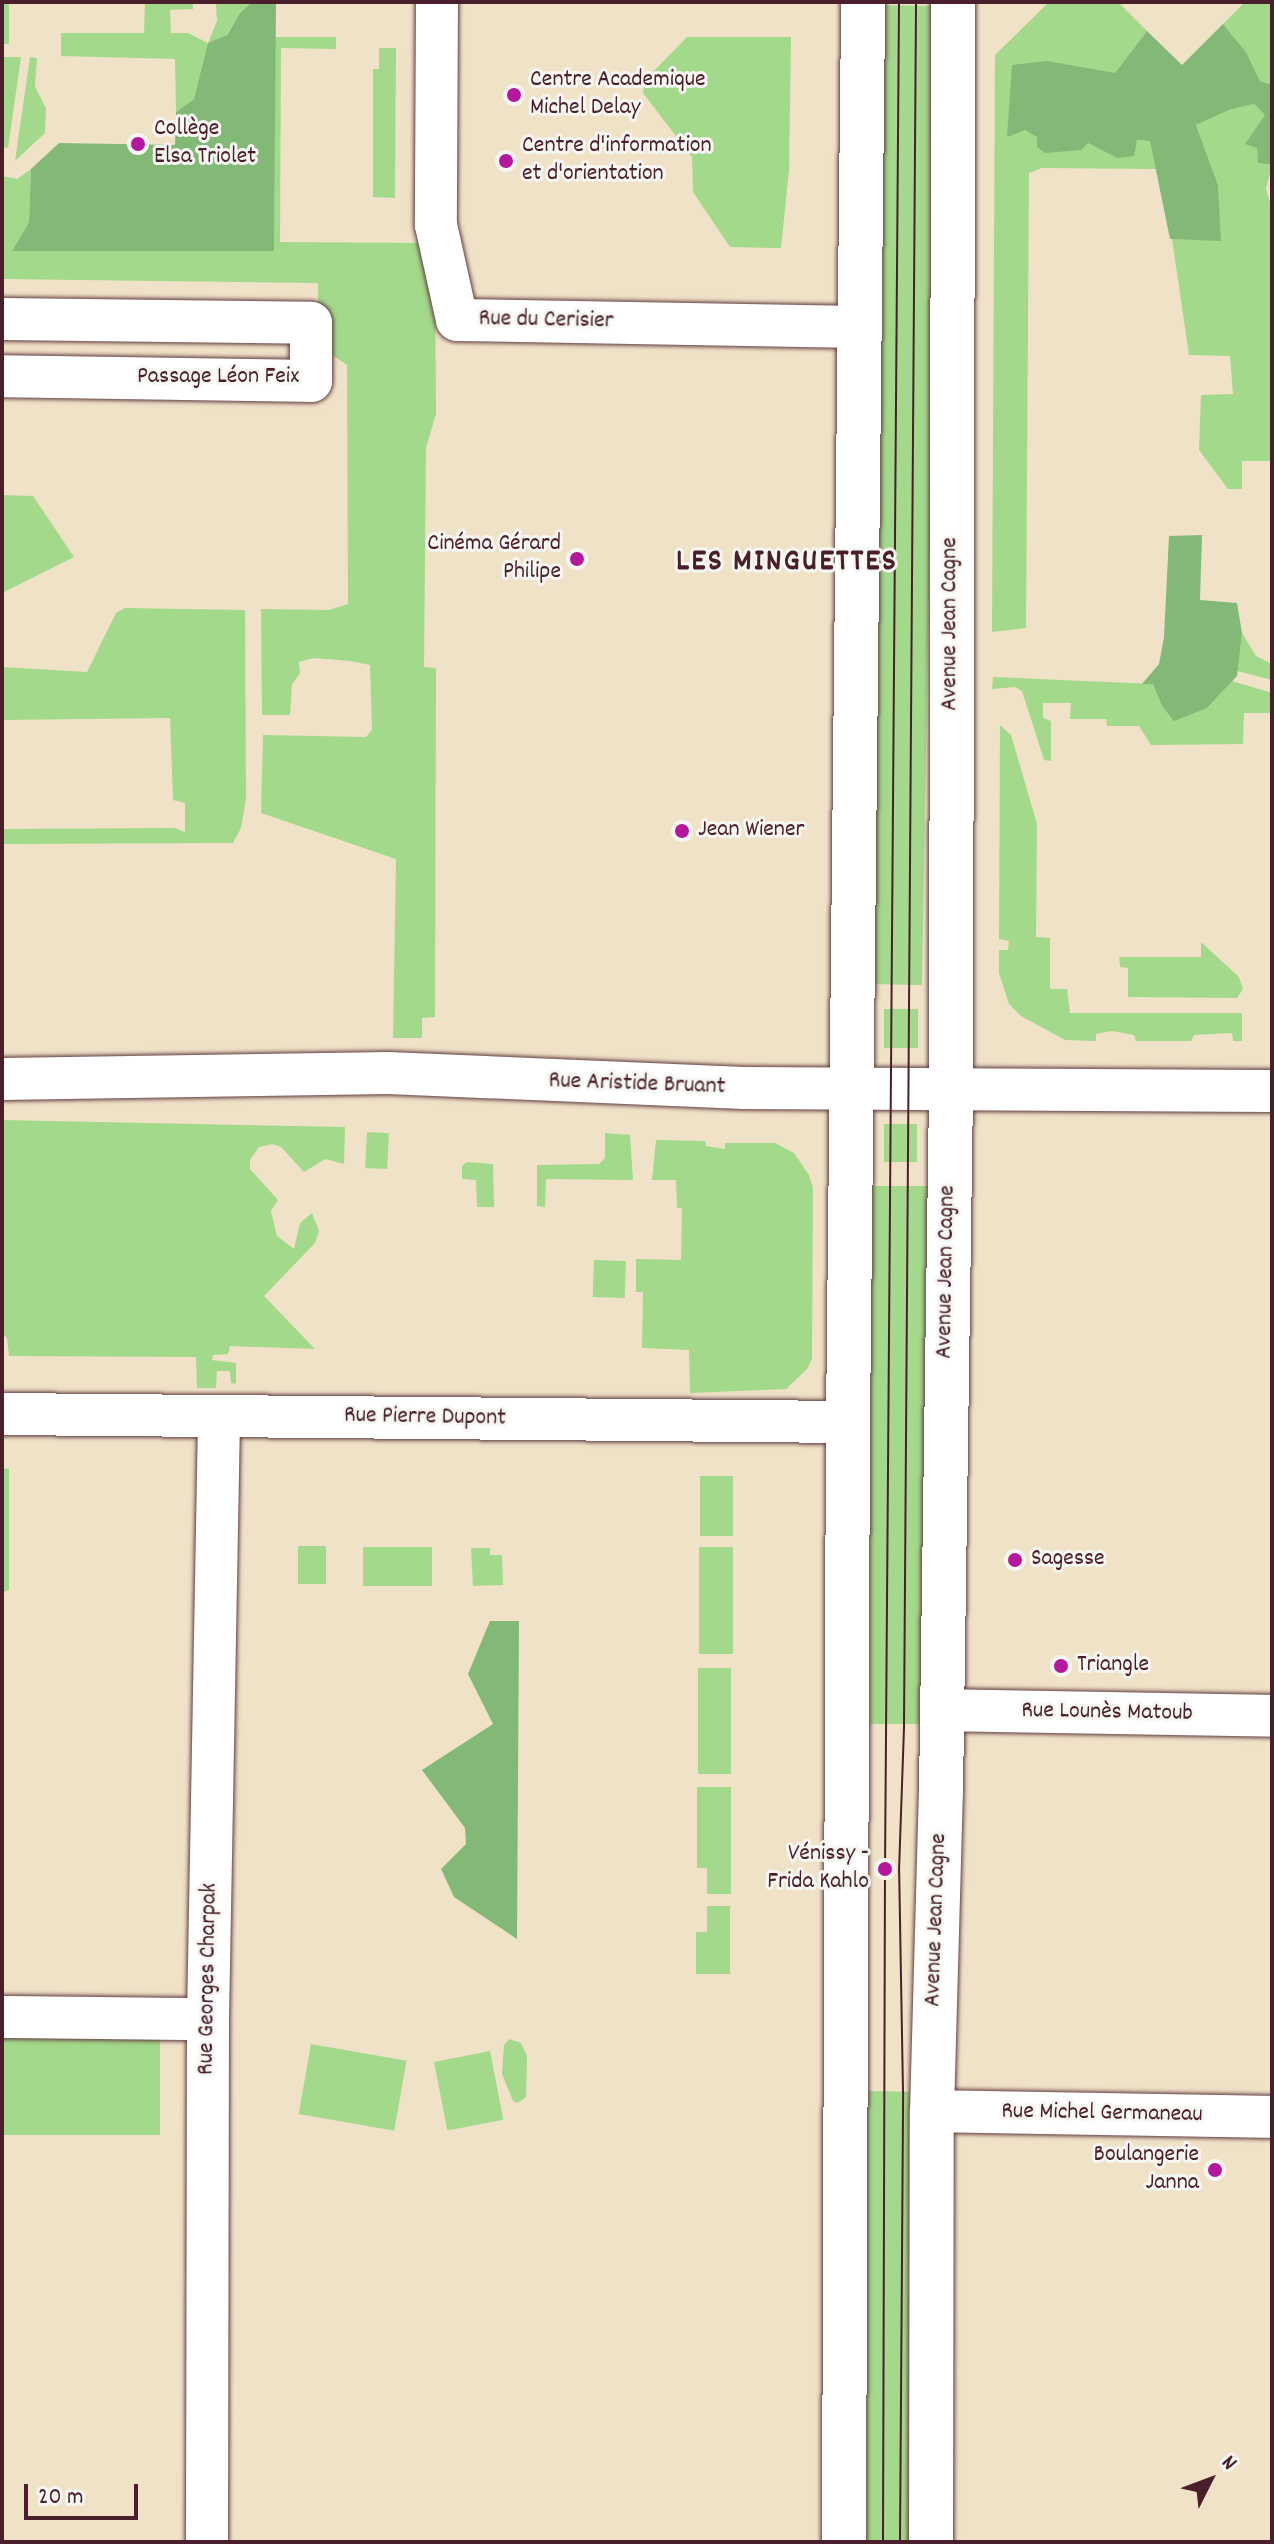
<!DOCTYPE html>
<html>
<head>
<meta charset="utf-8">
<style>
	body { margin:0 }
	#map { position:relative; width:1274px; height:2544px; overflow:hidden; background:#f0e2c7; font-family:Dekko,sans-serif }
	div>[style] { position:absolute }
	.green>* { inset:0; background:#a3d98a; transform-origin:0 0 }
	.forest>* { inset:0; background:#82b976 }
	.roads { filter:drop-shadow(0 0 2px #633c42) drop-shadow(0 0 2px #633c42) }
	.minor>* { height:42px; margin:-21px; padding:0 21px; transform-origin:21px; border-radius:21px; background:#fff }
	.tertiary>* { height:44px; margin:-22px; padding:0 22px; transform-origin:22px; border-radius:22px; background:#fff }
	.tram>* { height:2px; margin:-1px; padding:0 1px; transform-origin:1px; border-radius:1px; background:#4a1f2b }
	.dots>* { width:22px; height:22px; translate:-50% -50%; box-sizing:border-box; border:4px solid #f6f6f2; border-radius:50% }
	span { translate:-50% -50%; white-space:nowrap; text-align:center; line-height:1.15; -webkit-text-stroke:6px #f6f6f2; paint-order:stroke }
	.poi-label { font-size:24px; color:#4a1f2b }
	.left { translate:0 -50%; text-align:left }
	.right { translate:-100% -50%; text-align:right }
	.street-label { font-size:24px; color:#4a1f2b }
	.district-label { font-size:32px; color:#4a1f2b; font-weight:700; letter-spacing:2px }
	.frame { position:absolute; inset:0; border:4px solid #4a1f2b; pointer-events:none }
	.north { position:absolute; left:1170px; top:2440px; width:80px; height:80px; -webkit-text-stroke:6px #f6f6f2; paint-order:stroke; rotate:48deg; font-size:22px; font-weight:700; line-height:32px; text-align:center; color:#4a1f2b }
	.north::after { content:''; display:block; margin:auto; width:28px; height:36px; background:#4a1f2b; clip-path:polygon(50% 0,100% 100%,50% 72%,0 100%) }
	.scale { position:absolute; left:24px; top:2484px; width:114px; height:36px; box-sizing:border-box; border:4px solid #4a1f2b; border-top:0; padding-left:10px; font-size:24px; line-height:28px; white-space:nowrap; color:#4a1f2b; -webkit-text-stroke:6px #f6f6f2; paint-order:stroke }
</style>
</head>
<body>
<div id="map">
	<div class="green">
		<i style="left:2px;top:2px;width:7px;height:42px"></i>
		<i style="clip-path:polygon(145px 2px,193px 2px,193px 9px,170px 10px,171px 33px,188px 33px,208px 43px,217px 21px,216px 2px,252px 2px,240px 13px,200px 77px,194px 99px,176px 112px,175px 59px,61px 56px,61px 33px,144px 33px)"></i>
		<i style="clip-path:polygon(1049px 2px,1119px 3px,1147px 31px,1115px 73px,1012px 66px,1012px 87px,1025px 130px,1038px 137px,1088px 143px,1117px 158px,1136px 140px,1151px 141px,1157px 169px,1042px 168px,1029px 173px,1026px 628px,992px 632px,995px 55px)"></i>
		<i style="clip-path:polygon(1245px 2px,1272px 2px,1272px 85px,1260px 81px,1246px 52px,1223px 24px)"></i>
		<i style="left:877px;top:5px;width:62px;height:979px;rotate:1deg"></i>
		<i style="clip-path:polygon(275px 37px,336px 37px,336px 49px,281px 48px,280px 242px,422px 243px,435px 259px,436px 414px,426px 448px,424px 667px,436px 668px,435px 1017px,422px 1018px,422px 1038px,393px 1038px,396px 859px,261px 813px,263px 735px,366px 737px,372px 730px,370px 665px,350px 661px,314px 658px,299px 662px,300px 674px,292px 684px,290px 715px,262px 715px,261px 609px,329px 610px,348px 604px,347px 365px,319px 346px,318px 283px,2px 279px,2px 176px,17px 179px,31px 169px,29px 222px,12px 251px,274px 251px)"></i>
		<i style="clip-path:polygon(687px 37px,791px 37px,789px 170px,781px 248px,730px 247px,693px 192px,692px 157px,643px 93px,645px 80px)"></i>
		<i style="clip-path:polygon(379px 48px,396px 48px,395px 198px,373px 197px,373px 69px,379px 69px)"></i>
		<i style="clip-path:polygon(2px 57px,21px 57px,8px 148px,2px 147px)"></i>
		<i style="clip-path:polygon(30px 57px,37px 58px,35px 87px,46px 108px,45px 133px,15px 161px)"></i>
		<i style="clip-path:polygon(1254px 104px,1265px 115px,1257px 148px,1258px 163px,1272px 165px,1266px 189px,1272px 209px,1272px 461px,1242px 461px,1242px 489px,1228px 489px,1199px 450px,1201px 395px,1233px 394px,1230px 356px,1189px 355px,1172px 239px,1220px 240px,1218px 185px,1196px 125px,1229px 110px)"></i>
		<i style="clip-path:polygon(2px 495px,33px 496px,74px 557px,2px 593px)"></i>
		<i style="clip-path:polygon(125px 608px,245px 610px,246px 798px,241px 828px,233px 843px,2px 844px,2px 829px,174px 828px,185px 832px,185px 803px,173px 800px,170px 718px,2px 720px,2px 667px,87px 672px,116px 613px)"></i>
		<i style="clip-path:polygon(1242px 633px,1256px 656px,1272px 664px,1272px 680px,1237px 671px)"></i>
		<i style="clip-path:polygon(993px 677px,1153px 684px,1162px 705px,1207px 708px,1232px 681px,1272px 693px,1272px 713px,1244px 713px,1243px 744px,1151px 745px,1139px 726px,1107px 726px,1106px 719px,1070px 719px,1071px 703px,1043px 703px,1043px 718px,1051px 721px,1051px 761px,1044px 760px,1022px 691px,1015px 687px,992px 689px)"></i>
		<i style="clip-path:polygon(1000px 725px,1011px 735px,1037px 824px,1036px 937px,1050px 938px,1050px 989px,1067px 989px,1070px 1013px,1242px 1013px,1242px 1041px,1233px 1041px,1232px 1033px,1194px 1035px,1191px 1041px,1136px 1041px,1134px 1035px,1112px 1031px,1096px 1034px,1096px 1041px,1065px 1040px,1021px 1016px,1009px 1004px,999px 973px,999px 950px,1008px 950px,1009px 941px,999px 939px)"></i>
		<i style="clip-path:polygon(1201px 942px,1239px 977px,1243px 989px,1237px 998px,1128px 997px,1128px 968px,1120px 967px,1119px 957px,1201px 957px)"></i>
		<i style="left:884px;top:1009px;width:34px;height:39px"></i>
		<i style="clip-path:polygon(2px 1120px,345px 1127px,344px 1164px,325px 1159px,304px 1172px,281px 1147px,272px 1144px,259px 1147px,250px 1160px,250px 1169px,278px 1200px,271px 1211px,277px 1236px,294px 1249px,300px 1223px,312px 1213px,319px 1231px,315px 1243px,264px 1296px,315px 1349px,230px 1346px,228px 1354px,213px 1355px,212px 1360px,236px 1363px,236px 1384px,231px 1383px,230px 1371px,217px 1371px,216px 1388px,197px 1388px,196px 1357px,9px 1356px,7px 1338px,2px 1334px)"></i>
		<i style="left:884px;top:1124px;width:33px;height:38px"></i>
		<i style="left:367px;top:1132px;width:22px;height:36px;rotate:3deg"></i>
		<i style="clip-path:polygon(605px 1133px,630px 1135px,633px 1180px,546px 1179px,545px 1207px,537px 1206px,537px 1165px,599px 1164px,605px 1158px)"></i>
		<i style="clip-path:polygon(656px 1140px,705px 1141px,706px 1146px,725px 1149px,725px 1143px,775px 1143px,794px 1153px,809px 1175px,813px 1188px,812px 1359px,807px 1369px,786px 1389px,690px 1393px,689px 1350px,642px 1348px,643px 1292px,636px 1292px,636px 1259px,681px 1260px,682px 1208px,677px 1208px,676px 1180px,652px 1180px)"></i>
		<i style="clip-path:polygon(467px 1162px,493px 1164px,494px 1207px,477px 1207px,476px 1180px,462px 1179px,462px 1166px)"></i>
		<i style="left:870px;top:1186px;width:61px;height:538px"></i>
		<i style="left:594px;top:1260px;width:32px;height:37px;rotate:2deg"></i>
		<i style="clip-path:polygon(2px 1468px,9px 1469px,9px 1590px,4px 1592px,4px 1620px)"></i>
		<i style="left:700px;top:1476px;width:33px;height:60px"></i>
		<i style="left:326px;top:1546px;width:38px;height:28px;rotate:90deg"></i>
		<i style="left:363px;top:1547px;width:69px;height:39px"></i>
		<i style="left:699px;top:1547px;width:34px;height:107px"></i>
		<i style="clip-path:polygon(471px 1548px,490px 1548px,490px 1555px,502px 1555px,503px 1585px,473px 1586px)"></i>
		<i style="left:698px;top:1668px;width:33px;height:106px"></i>
		<i style="clip-path:polygon(697px 1787px,731px 1787px,731px 1894px,707px 1894px,707px 1868px,697px 1868px)"></i>
		<i style="clip-path:polygon(707px 1906px,730px 1906px,730px 1974px,696px 1974px,696px 1932px,707px 1932px)"></i>
		<i style="left:2px;top:2029px;width:158px;height:106px"></i>
		<i style="clip-path:polygon(509px 2039px,521px 2043px,527px 2056px,526px 2097px,518px 2103px,513px 2101px,502px 2074px,504px 2045px)"></i>
		<i style="left:311px;top:2044px;width:97px;height:71px;rotate:10deg"></i>
		<i style="left:490px;top:2051px;width:70px;height:57px;rotate:79deg"></i>
		<i style="left:865px;top:2091px;width:61px;height:451px;rotate:1deg"></i>
	</div>
	<div class="forest">
		<i style="clip-path:polygon(252px 2px,276px 2px,274px 251px,12px 251px,29px 222px,31px 169px,59px 143px,175px 145px,176px 112px,194px 99px,208px 43px,227px 35px,240px 13px)"></i>
		<i style="clip-path:polygon(1223px 24px,1246px 52px,1260px 81px,1272px 85px,1272px 165px,1258px 163px,1257px 148px,1245px 144px,1265px 115px,1254px 104px,1229px 110px,1196px 125px,1218px 185px,1221px 241px,1170px 239px,1150px 141px,1137px 140px,1134px 156px,1117px 158px,1088px 143px,1081px 150px,1045px 153px,1037px 147px,1037px 137px,1025px 130px,1007px 137px,1012px 65px,1047px 61px,1115px 73px,1147px 31px,1182px 65px)"></i>
		<i style="clip-path:polygon(1202px 535px,1200px 600px,1237px 603px,1242px 633px,1237px 676px,1207px 708px,1174px 721px,1162px 706px,1153px 684px,1142px 684px,1159px 664px,1164px 637px,1169px 536px)"></i>
		<i style="clip-path:polygon(490px 1621px,519px 1621px,517px 1939px,454px 1897px,441px 1869px,466px 1844px,465px 1828px,422px 1770px,493px 1724px,468px 1674px)"></i>
	</div>
	<div class="roads">
		<div class="minor">
			<i style="left:437px;top:2px;width:223px;rotate:90.3deg"></i>
			<i style="left:436px;top:225px;width:97px;rotate:77.5deg"></i>
			<i style="left:457px;top:320px;width:402px;rotate:1deg"></i>
			<i style="left:2px;top:319px;width:309px;rotate:0.7deg"></i>
			<i style="left:311px;top:323px;width:58px;rotate:90deg"></i>
			<i style="left:311px;top:381px;width:309px;rotate:-179.1deg"></i>
			<i style="left:2px;top:1079px;width:386px;rotate:-0.9deg"></i>
			<i style="left:388px;top:1073px;width:356px;rotate:2.4deg"></i>
			<i style="left:744px;top:1088px;width:528px;rotate:0.33deg"></i>
			<i style="left:2px;top:1414px;width:846px;rotate:0.54deg"></i>
			<i style="left:942px;top:1710px;width:330px;rotate:1deg"></i>
			<i style="left:2px;top:2017px;width:206px;rotate:0.6deg"></i>
			<i style="left:932px;top:2111px;width:340px;rotate:1deg"></i>
			<i style="left:207px;top:2542px;width:523px;rotate:-89.89deg"></i>
			<i style="left:208px;top:2019px;width:603px;rotate:-88.95deg"></i>
		</div>
		<div class="tertiary">
			<i style="left:844px;top:2542px;width:1120px;rotate:-89.8deg"></i>
			<i style="left:848px;top:1422px;width:1420px;rotate:-89.39deg"></i>
			<i style="left:931px;top:2542px;width:431px;rotate:-89.9deg"></i>
			<i style="left:932px;top:2111px;width:319px;rotate:-88.4deg"></i>
			<i style="left:941px;top:1792px;width:702px;rotate:-89.18deg"></i>
			<i style="left:951px;top:1090px;width:1088px;rotate:-89.89deg"></i>
		</div>
	</div>
	<div class="tram">
		<i style="left:883px;top:2542px;width:673px;rotate:-89.83deg"></i>
		<i style="left:885px;top:1869px;width:1867px;rotate:-89.57deg"></i>
		<i style="left:900px;top:2542px;width:450px;rotate:-89.6deg"></i>
		<i style="left:903px;top:2092px;width:221px;rotate:-91deg"></i>
		<i style="left:899px;top:1871px;width:146px;rotate:-88deg"></i>
		<i style="left:904px;top:1725px;width:1723px;rotate:-89.6deg"></i>
	</div>
	<div class="dots">
		<i style="left:514px;top:95px;background:#b5179e"></i>
		<i style="left:138px;top:144px;background:#b5179e"></i>
		<i style="left:506px;top:161px;background:#b5179e"></i>
		<i style="left:577px;top:559px;background:#b5179e"></i>
		<i style="left:682px;top:831px;background:#b5179e"></i>
		<i style="left:1015px;top:1560px;background:#b5179e"></i>
		<i style="left:1061px;top:1666px;background:#b5179e"></i>
		<i style="left:885px;top:1869px;background:#b5179e"></i>
		<i style="left:1215px;top:2170px;background:#b5179e"></i>
	</div>
	<div class="poi-label">
		<span class="left" style="left:530px;top:95px">Centre Academique<br>Michel Delay</span>
		<span class="left" style="left:154px;top:144px">Collège<br>Elsa Triolet</span>
		<span class="left" style="left:522px;top:161px">Centre d'information<br>et d'orientation</span>
		<span class="right" style="left:561px;top:559px">Cinéma Gérard<br>Philipe</span>
		<span class="left" style="left:698px;top:831px">Jean Wiener</span>
		<span class="left" style="left:1031px;top:1560px">Sagesse</span>
		<span class="left" style="left:1077px;top:1666px">Triangle</span>
		<span class="right" style="left:869px;top:1869px">Vénissy -<br>Frida Kahlo</span>
		<span class="right" style="left:1199px;top:2170px">Boulangerie<br>Janna</span>
	</div>
	<div class="street-label">
		<span style="left:546px;top:321px;rotate:1deg">Rue du Cerisier</span>
		<span style="left:218px;top:378px">Passage Léon Feix</span>
		<span style="left:951px;top:624px;rotate:-90deg">Avenue Jean Cagne</span>
		<span style="left:637px;top:1085px;rotate:2deg">Rue Aristide Bruant</span>
		<span style="left:947px;top:1272px;rotate:-89deg">Avenue Jean Cagne</span>
		<span style="left:425px;top:1418px;rotate:1deg">Rue Pierre Dupont</span>
		<span style="left:1107px;top:1713px;rotate:1deg">Rue Lounès Matoub</span>
		<span style="left:937px;top:1920px;rotate:-88deg">Avenue Jean Cagne</span>
		<span style="left:209px;top:1979px;rotate:-89deg">Rue Georges Charpak</span>
		<span style="left:1102px;top:2114px;rotate:1deg">Rue Michel Germaneau</span>
	</div>
	<div class="district-label">
		<span style="left:787px;top:563px">LES MINGUETTES</span>
	</div>
	<div class="frame"></div>
	<div class="north">N</div>
	<div class="scale">20 m</div>
</div>
</body>
</html>
